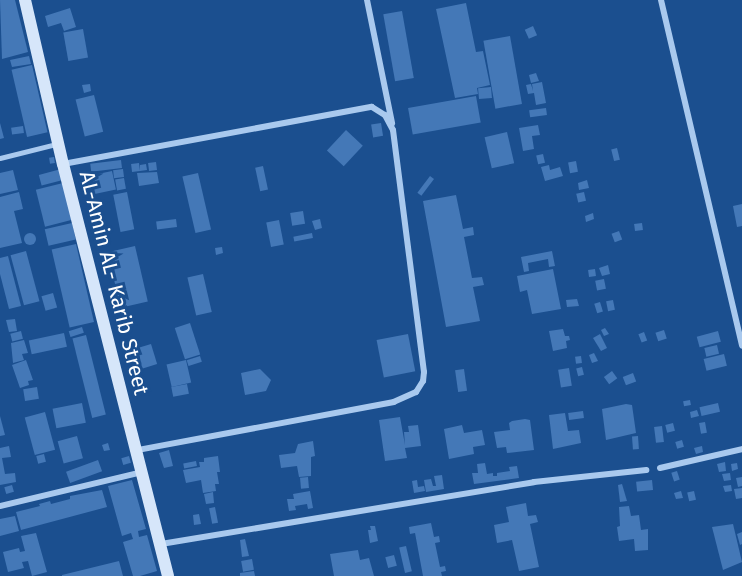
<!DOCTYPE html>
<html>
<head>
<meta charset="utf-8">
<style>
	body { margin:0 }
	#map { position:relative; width:742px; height:576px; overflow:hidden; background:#1b4f8f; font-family:"Fira Sans",sans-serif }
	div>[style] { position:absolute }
	.building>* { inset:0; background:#4478b7; transform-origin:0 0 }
	.round { border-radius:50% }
	.lane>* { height:4.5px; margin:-2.25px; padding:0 2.25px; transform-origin:2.25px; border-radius:2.25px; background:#a9c9ee }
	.street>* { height:6px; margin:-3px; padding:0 3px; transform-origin:3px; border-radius:3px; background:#a9c9ee }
	.secondary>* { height:12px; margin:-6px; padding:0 6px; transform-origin:6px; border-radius:6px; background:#d6e6fa }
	span { translate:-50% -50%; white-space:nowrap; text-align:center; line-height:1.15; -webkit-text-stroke:6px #1b4f8f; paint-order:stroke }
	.street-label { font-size:21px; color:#fff }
</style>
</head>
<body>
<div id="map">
	<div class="building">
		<i style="clip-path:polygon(0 0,15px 0,28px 52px,2px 59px)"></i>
		<i style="clip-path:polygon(466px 3px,476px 52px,483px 51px,490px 85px,477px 88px,478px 94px,455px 98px,436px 9px)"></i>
		<i style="clip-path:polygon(70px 8px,76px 27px,64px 31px,61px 23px,48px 27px,45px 16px)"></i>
		<i style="left:402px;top:11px;width:68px;height:19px;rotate:80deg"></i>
		<i style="left:533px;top:26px;width:10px;height:9px;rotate:66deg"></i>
		<i style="left:83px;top:29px;width:29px;height:20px;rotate:80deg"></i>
		<i style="left:510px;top:36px;width:69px;height:27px;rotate:80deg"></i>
		<i style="clip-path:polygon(29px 56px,31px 64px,12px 67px,10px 60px)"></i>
		<i style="left:32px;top:65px;width:69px;height:21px;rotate:77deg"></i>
		<i style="clip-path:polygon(536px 73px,539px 81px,531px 83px,529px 75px)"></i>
		<i style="clip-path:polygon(542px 82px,546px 103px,536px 105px,534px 93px,528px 94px,526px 85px,531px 84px,533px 91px,532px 84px)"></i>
		<i style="clip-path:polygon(90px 84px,91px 91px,84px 93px,82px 85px)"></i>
		<i style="left:491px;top:87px;width:11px;height:13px;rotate:85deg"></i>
		<i style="left:94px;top:95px;width:38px;height:19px;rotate:76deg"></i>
		<i style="left:476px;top:96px;width:27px;height:69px;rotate:80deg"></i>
		<i style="left:546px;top:108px;width:7px;height:17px;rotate:82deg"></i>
		<i style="clip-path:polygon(0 123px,4px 138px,0 139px)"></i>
		<i style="left:381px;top:123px;width:13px;height:10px;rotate:81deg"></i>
		<i style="clip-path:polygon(538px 125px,540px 135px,532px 136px,534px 149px,523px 151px,519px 128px)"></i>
		<i style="left:23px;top:126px;width:7px;height:12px;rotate:82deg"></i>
		<i style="left:346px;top:130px;width:23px;height:28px;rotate:43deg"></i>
		<i style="left:507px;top:132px;width:32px;height:23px;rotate:77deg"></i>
		<i style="left:617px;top:148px;width:12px;height:6px;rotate:76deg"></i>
		<i style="left:543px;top:154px;width:9px;height:7px;rotate:77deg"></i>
		<i style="left:54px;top:157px;width:6px;height:5px;rotate:81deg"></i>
		<i style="left:121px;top:160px;width:8px;height:31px;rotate:83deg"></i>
		<i style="left:576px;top:161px;width:11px;height:8px;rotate:80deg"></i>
		<i style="left:156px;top:162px;width:8px;height:8px;rotate:83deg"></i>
		<i style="left:139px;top:163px;width:8px;height:8px;rotate:83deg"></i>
		<i style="clip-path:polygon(146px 164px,147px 170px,140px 171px,140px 165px)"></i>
		<i style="clip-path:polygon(549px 165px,550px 170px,560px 167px,563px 176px,545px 181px,541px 167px)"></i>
		<i style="left:263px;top:166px;width:24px;height:8px;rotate:78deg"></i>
		<i style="left:61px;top:169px;width:11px;height:23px;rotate:75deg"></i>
		<i style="left:123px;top:169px;width:8px;height:10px;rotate:83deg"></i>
		<i style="clip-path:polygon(13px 170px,18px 190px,0 194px,0 173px)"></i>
		<i style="left:112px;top:171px;width:19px;height:23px;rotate:78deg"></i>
		<i style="clip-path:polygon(157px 172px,159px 183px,139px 186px,137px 173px)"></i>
		<i style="left:198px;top:173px;width:58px;height:16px;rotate:77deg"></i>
		<i style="left:430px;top:176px;width:5px;height:21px;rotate:37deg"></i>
		<i style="left:124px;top:178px;width:11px;height:9px;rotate:80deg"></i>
		<i style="clip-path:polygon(587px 180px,589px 188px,579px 190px,578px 183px)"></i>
		<i style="left:63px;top:183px;width:38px;height:28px;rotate:76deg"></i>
		<i style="clip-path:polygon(19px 192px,23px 209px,14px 211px,22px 243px,0 248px,0 197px)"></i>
		<i style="left:127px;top:192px;width:38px;height:14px;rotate:79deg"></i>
		<i style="left:584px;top:192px;width:9px;height:8px;rotate:77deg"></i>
		<i style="clip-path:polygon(456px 195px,463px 229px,473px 227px,474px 235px,464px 237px,472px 278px,482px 277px,484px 285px,473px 287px,480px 321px,446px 327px,423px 201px)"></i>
		<i style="clip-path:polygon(742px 204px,742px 226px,737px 227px,733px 206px)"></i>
		<i style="left:303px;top:211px;width:13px;height:13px;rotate:81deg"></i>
		<i style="clip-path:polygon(593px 213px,594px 219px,586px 222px,585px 216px)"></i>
		<i style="left:176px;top:219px;width:8px;height:20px;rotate:83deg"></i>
		<i style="clip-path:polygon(320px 219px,322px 228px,315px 230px,312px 221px)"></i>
		<i style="left:279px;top:220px;width:25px;height:13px;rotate:79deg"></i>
		<i style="left:72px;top:223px;width:17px;height:28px;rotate:77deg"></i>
		<i style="left:642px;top:223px;width:7px;height:8px;rotate:82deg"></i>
		<i style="left:619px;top:231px;width:9px;height:8px;rotate:69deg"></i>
		<i class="round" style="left:24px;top:233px;width:12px;height:12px"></i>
		<i style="left:312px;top:233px;width:5px;height:19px;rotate:79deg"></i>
		<i style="left:76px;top:244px;width:80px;height:25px;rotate:77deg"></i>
		<i style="left:135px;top:246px;width:57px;height:28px;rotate:77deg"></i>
		<i style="clip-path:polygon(222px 247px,223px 253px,216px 255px,215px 248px)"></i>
		<i style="left:26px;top:251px;width:52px;height:16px;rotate:75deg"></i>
		<i style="clip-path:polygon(552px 251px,555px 266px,549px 267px,548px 259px,528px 263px,529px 271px,524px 272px,521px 257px)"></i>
		<i style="clip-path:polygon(8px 256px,21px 306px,9px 309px,0 274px,0 258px)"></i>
		<i style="clip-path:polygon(608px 265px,610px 274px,602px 276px,599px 268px)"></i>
		<i style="clip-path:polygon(553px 269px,561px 309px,532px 314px,527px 290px,520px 292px,517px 276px)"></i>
		<i style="left:595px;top:269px;width:7px;height:7px;rotate:82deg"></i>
		<i style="left:203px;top:274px;width:39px;height:16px;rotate:77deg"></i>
		<i style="left:604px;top:279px;width:10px;height:9px;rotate:79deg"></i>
		<i style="left:53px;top:293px;width:15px;height:12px;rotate:74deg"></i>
		<i style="clip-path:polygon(577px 299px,579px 306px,567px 307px,566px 300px)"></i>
		<i style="left:613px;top:300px;width:10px;height:7px;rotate:79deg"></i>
		<i style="left:600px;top:302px;width:10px;height:6px;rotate:73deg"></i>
		<i style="clip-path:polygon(15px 319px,17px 331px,9px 332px,6px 320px)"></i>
		<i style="left:190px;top:323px;width:33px;height:16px;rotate:72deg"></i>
		<i style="left:82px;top:327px;width:6px;height:14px;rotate:72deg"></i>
		<i style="clip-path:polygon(605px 328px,609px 334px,604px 336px,601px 330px)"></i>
		<i style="clip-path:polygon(563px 329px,565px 336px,569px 336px,570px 340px,566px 341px,567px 348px,553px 351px,549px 331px)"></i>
		<i style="left:664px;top:330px;width:9px;height:9px;rotate:72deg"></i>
		<i style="left:21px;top:331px;width:8px;height:11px;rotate:76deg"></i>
		<i style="left:718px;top:331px;width:11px;height:22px;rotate:75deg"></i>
		<i style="left:644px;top:332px;width:9px;height:6px;rotate:69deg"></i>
		<i style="left:64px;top:333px;width:14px;height:36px;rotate:78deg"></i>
		<i style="left:408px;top:334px;width:38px;height:32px;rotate:79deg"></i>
		<i style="clip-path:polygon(600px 334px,607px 348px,601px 351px,593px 338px)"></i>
		<i style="left:86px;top:335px;width:82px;height:14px;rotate:76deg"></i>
		<i style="clip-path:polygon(24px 340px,28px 353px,22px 354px,24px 360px,13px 363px,11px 343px)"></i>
		<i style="left:151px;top:344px;width:21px;height:25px;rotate:73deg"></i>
		<i style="left:717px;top:345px;width:9px;height:13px;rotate:77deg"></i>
		<i style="clip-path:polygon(594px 353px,598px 361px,592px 363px,589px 355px)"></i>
		<i style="left:724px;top:354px;width:12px;height:21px;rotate:76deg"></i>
		<i style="left:200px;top:356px;width:6px;height:14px;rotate:72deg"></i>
		<i style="left:581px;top:356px;width:7px;height:6px;rotate:82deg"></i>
		<i style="clip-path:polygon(26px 360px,33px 380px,28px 381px,29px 385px,20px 388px,12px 365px)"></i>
		<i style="left:186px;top:360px;width:23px;height:20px;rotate:77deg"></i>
		<i style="left:582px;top:367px;width:8px;height:6px;rotate:76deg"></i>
		<i style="left:569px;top:368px;width:18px;height:11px;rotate:81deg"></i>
		<i style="clip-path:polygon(260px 369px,271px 380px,266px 391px,245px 395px,241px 373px)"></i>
		<i style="left:464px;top:369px;width:22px;height:9px;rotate:82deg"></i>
		<i style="left:612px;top:371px;width:9px;height:10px;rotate:54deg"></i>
		<i style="left:633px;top:373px;width:9px;height:11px;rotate:69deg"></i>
		<i style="left:187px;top:384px;width:10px;height:16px;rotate:79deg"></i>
		<i style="left:37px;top:387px;width:12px;height:14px;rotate:81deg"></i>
		<i style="left:690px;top:400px;width:5px;height:7px;rotate:79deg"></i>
		<i style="left:82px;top:403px;width:20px;height:30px;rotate:79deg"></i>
		<i style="left:718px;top:403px;width:9px;height:19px;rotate:77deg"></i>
		<i style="clip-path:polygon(626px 404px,632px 405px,636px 433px,606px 440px,602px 409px)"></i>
		<i style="clip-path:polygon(697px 410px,699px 416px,691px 418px,690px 412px)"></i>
		<i style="left:583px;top:411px;width:7px;height:15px;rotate:82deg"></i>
		<i style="left:45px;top:412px;width:39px;height:21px;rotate:75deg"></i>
		<i style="clip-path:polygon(565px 413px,568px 431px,579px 430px,581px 443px,553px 449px,549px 415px)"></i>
		<i style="clip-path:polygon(0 416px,5px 435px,0 436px)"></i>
		<i style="clip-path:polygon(400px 417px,405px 445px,404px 432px,409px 432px,408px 426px,418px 425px,421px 446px,405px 448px,407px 458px,385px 461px,379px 420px)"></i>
		<i style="clip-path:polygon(525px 419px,530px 420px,534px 450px,507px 453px,506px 447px,497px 448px,494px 432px,510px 430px,509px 423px,512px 421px)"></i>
		<i style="left:705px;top:422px;width:11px;height:6px;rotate:80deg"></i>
		<i style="left:673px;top:423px;width:8px;height:8px;rotate:76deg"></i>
		<i style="clip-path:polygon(462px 425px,464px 433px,482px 430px,485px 445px,473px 447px,474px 454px,449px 459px,444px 429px)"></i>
		<i style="left:662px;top:426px;width:16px;height:8px;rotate:83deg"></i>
		<i style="left:77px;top:436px;width:23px;height:20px;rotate:75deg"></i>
		<i style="left:638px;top:436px;width:13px;height:6px;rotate:86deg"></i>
		<i style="left:682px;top:440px;width:7px;height:7px;rotate:74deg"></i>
		<i style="clip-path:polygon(313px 441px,315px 456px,311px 457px,311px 476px,299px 477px,297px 466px,281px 468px,279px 455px,295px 453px,298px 444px)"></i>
		<i style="clip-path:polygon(108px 443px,110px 450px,104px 451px,102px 445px)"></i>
		<i style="clip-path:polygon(9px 446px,11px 457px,2px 458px,5px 474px,15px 473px,16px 482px,0 485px,0 448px)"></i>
		<i style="clip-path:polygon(702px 446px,703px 452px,696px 454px,694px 448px)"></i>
		<i style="clip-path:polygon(169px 450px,173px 466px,164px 468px,159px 453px)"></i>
		<i style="left:44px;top:454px;width:8px;height:8px;rotate:76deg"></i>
		<i style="left:129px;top:456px;width:7px;height:8px;rotate:74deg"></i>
		<i style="clip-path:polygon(218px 456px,220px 472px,217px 472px,219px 484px,215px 484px,216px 491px,203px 493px,201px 480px,186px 483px,183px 470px,200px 467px,199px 462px,204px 462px,204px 458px)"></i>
		<i style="left:98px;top:460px;width:12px;height:34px;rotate:70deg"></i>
		<i style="left:196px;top:461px;width:5px;height:13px;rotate:79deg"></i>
		<i style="clip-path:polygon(725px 462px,726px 471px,719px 472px,717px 464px)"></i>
		<i style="clip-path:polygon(485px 463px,487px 474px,493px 473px,493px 476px,497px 476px,497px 473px,510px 471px,509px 467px,517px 466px,519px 478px,474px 484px,472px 473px,478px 473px,477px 464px)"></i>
		<i style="clip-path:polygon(737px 463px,738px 469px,732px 471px,731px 464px)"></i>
		<i style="left:677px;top:471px;width:9px;height:6px;rotate:72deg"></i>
		<i style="clip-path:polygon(730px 473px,731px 480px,724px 481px,722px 474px)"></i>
		<i style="clip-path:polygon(442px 475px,444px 489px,426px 492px,424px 480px,431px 479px,433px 486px,436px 486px,434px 476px)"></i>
		<i style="left:308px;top:477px;width:11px;height:8px;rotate:85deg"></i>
		<i style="clip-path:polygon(742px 477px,742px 486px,738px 487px,736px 478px)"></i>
		<i style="clip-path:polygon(132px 480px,146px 529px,138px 531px,139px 537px,147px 535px,157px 571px,140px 576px,133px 576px,123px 542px,133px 539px,131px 533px,122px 536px,108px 486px)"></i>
		<i style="clip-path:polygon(417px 480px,418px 487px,424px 486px,425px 491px,414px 493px,412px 481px)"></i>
		<i style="left:652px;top:480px;width:10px;height:16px;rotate:84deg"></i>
		<i style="clip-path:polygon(622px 484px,627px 501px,620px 502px,618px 485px)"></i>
		<i style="left:12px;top:485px;width:7px;height:8px;rotate:74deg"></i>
		<i style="clip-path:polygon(731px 485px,732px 491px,725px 492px,723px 486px)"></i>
		<i style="clip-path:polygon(742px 488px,742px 498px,736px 499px,734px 489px)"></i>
		<i style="clip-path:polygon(102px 490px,107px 507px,21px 530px,16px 512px,40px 506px,39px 504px,50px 501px,51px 504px,70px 499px,70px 496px)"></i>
		<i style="clip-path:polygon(310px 491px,313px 508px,308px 509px,307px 504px,295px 506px,296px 510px,289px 511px,287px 499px,294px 499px,293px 494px)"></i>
		<i style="clip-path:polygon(681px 491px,683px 498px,676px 499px,674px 493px)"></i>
		<i style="left:694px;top:491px;width:9px;height:7px;rotate:77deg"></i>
		<i style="clip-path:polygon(213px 492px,214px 503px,206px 504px,204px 494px)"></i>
		<i style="clip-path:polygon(526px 503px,528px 516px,536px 515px,538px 522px,530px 524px,539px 567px,519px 571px,512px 540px,497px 543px,494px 525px,509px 522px,506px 507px)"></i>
		<i style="clip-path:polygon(629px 506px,631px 516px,639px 515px,641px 530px,648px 529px,648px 550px,635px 551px,634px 539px,619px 541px,617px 527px,620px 526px,619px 507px)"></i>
		<i style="left:215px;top:507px;width:16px;height:6px;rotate:79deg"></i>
		<i style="clip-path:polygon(199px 514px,201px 524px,194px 525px,193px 515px)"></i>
		<i style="clip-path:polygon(15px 516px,19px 531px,0 536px,0 519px)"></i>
		<i style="clip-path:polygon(431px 523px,434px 537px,439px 536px,440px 542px,435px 543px,440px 567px,445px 566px,446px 571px,441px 572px,442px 576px,423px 576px,415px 533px,410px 534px,409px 527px)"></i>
		<i style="clip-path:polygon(733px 524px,742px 562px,723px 570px,712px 527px)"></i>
		<i style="clip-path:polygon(370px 526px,375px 526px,378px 541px,370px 543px,368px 530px,371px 530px)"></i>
		<i style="clip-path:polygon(742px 532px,742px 544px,740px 545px,737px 534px)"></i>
		<i style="clip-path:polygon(36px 533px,47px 572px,32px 576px,28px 561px,22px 562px,24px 568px,8px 572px,3px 552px,19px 548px,20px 552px,25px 551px,21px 536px)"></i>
		<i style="clip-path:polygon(245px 539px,249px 556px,242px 557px,240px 540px)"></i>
		<i style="left:406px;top:546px;width:26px;height:7px;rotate:77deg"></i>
		<i style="clip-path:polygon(358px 550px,360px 560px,369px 558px,374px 576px,334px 576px,330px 554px)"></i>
		<i style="left:394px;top:555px;width:11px;height:9px;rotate:75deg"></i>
		<i style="left:252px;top:559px;width:11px;height:11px;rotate:80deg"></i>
		<i style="clip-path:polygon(119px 561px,123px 576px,62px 576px,62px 575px)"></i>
		<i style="clip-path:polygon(254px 571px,255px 576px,240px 576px,240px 573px)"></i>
	</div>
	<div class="lane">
		<i style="left:0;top:158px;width:58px;rotate:-14deg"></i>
	</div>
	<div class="street">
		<i style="left:367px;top:0;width:126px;rotate:78.5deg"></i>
		<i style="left:661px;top:0;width:355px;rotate:76.8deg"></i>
		<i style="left:63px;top:164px;width:314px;rotate:-10.5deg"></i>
		<i style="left:372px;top:107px;width:15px;rotate:32deg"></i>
		<i style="left:385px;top:115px;width:17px;rotate:62deg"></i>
		<i style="left:393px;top:130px;width:244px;rotate:82.7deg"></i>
		<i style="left:424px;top:372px;width:9px;rotate:96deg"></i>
		<i style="left:423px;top:381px;width:13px;rotate:122deg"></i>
		<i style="left:416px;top:392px;width:24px;rotate:156deg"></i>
		<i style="left:394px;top:402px;width:260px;rotate:169.4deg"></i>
		<i style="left:660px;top:468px;width:84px;rotate:-13deg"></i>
		<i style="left:0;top:506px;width:147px;rotate:-13.4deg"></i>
		<i style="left:161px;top:544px;width:378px;rotate:-9.4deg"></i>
		<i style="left:534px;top:482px;width:113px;rotate:-6.1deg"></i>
	</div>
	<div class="secondary">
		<i style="left:25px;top:0;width:168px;rotate:77deg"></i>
		<i style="left:63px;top:164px;width:425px;rotate:75.7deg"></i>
	</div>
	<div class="street-label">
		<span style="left:114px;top:283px;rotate:76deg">AL-Amin AL- Karib Street</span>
	</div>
</div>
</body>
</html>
